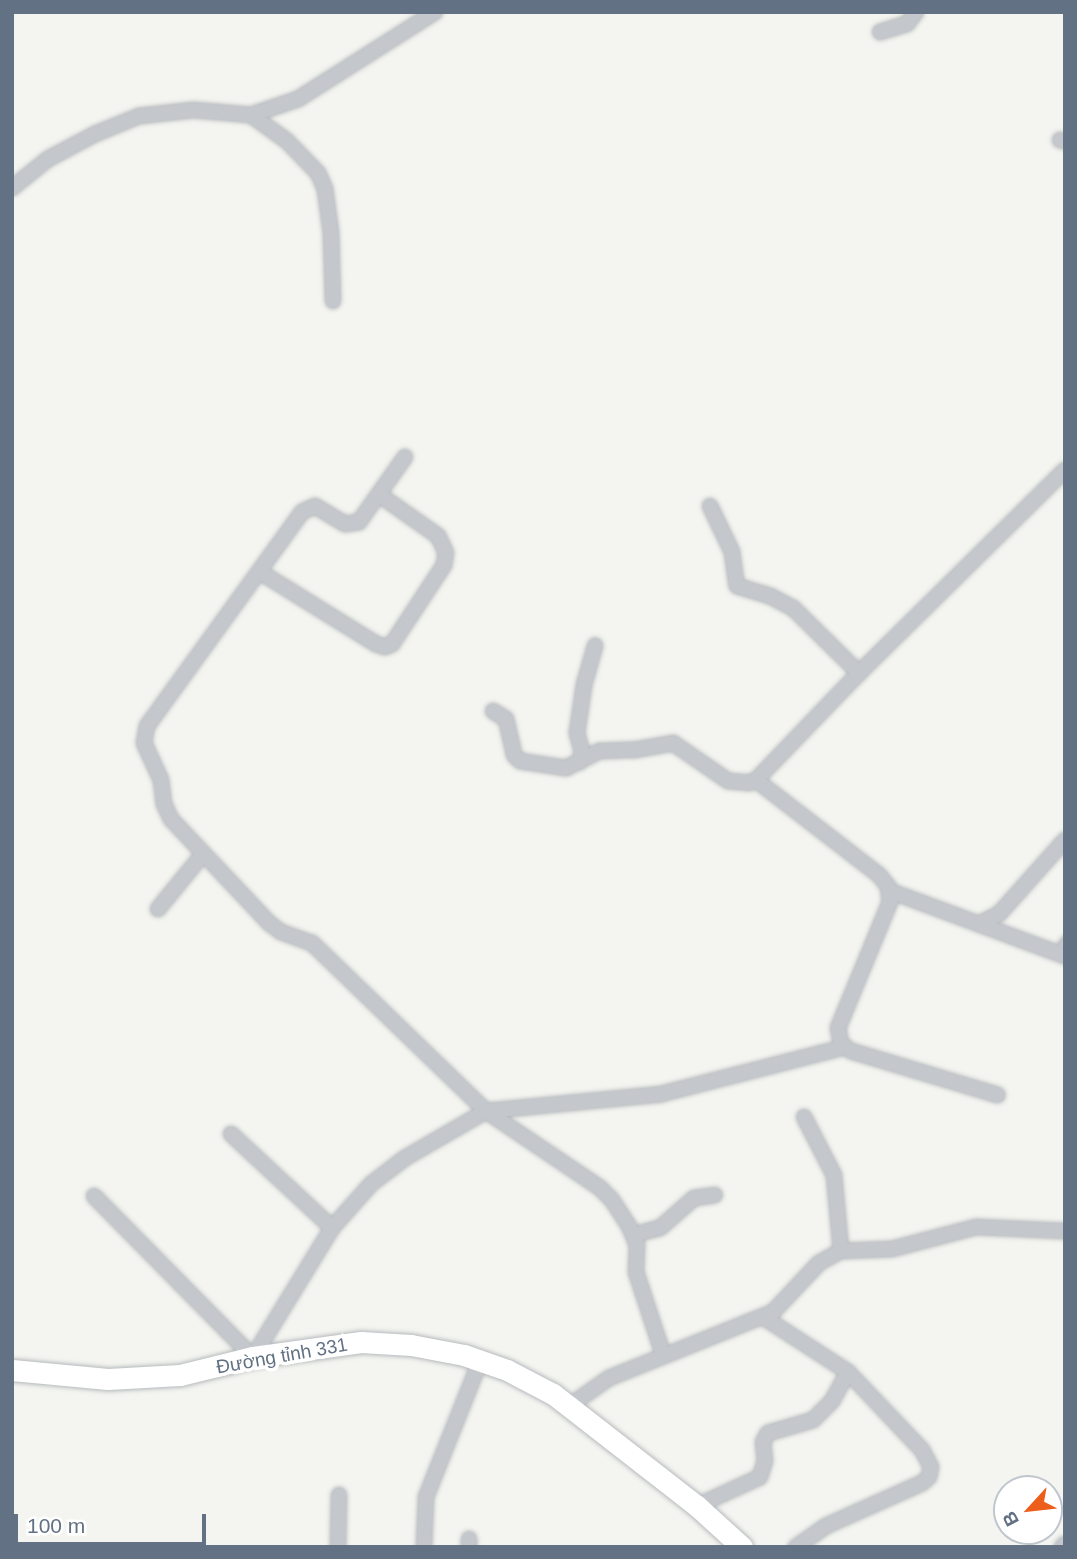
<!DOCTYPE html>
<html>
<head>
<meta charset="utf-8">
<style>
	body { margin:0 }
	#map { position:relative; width:1077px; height:1559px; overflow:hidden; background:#f4f5f0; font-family:Arial,sans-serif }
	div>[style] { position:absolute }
	.roads { filter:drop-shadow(0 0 2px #b7babe) drop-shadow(0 0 2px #b7babe) }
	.service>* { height:7px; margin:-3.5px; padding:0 3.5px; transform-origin:3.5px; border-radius:3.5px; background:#c4c7cb }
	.minor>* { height:14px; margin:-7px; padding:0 7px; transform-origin:7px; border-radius:7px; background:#c4c7cb }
	.primary>* { height:21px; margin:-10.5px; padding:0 10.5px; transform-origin:10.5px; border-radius:10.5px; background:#fff }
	span { translate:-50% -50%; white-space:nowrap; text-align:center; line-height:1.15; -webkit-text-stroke:7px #fff; paint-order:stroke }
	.street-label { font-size:19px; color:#627183 }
	.frame { position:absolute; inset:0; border:14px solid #627183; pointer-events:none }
	.north { position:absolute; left:993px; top:1475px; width:70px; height:70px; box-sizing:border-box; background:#fff; border:2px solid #c0c6cd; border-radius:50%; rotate:243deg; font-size:19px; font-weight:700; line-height:28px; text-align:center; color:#627183 }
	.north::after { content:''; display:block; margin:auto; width:24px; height:32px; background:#ec5e19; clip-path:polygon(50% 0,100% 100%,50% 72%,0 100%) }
	.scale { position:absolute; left:14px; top:1514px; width:192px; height:32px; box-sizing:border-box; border:4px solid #627183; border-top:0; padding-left:9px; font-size:21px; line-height:24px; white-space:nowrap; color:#627183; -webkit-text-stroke:5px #fff; paint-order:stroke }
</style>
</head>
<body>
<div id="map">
	<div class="roads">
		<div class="service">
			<i style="left:1056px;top:952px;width:15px;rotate:-53deg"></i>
		</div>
		<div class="minor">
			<i style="left:880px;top:32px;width:28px;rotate:-17deg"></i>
			<i style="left:907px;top:24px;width:15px;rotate:-53deg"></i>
			<i style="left:251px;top:115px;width:44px;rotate:35.8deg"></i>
			<i style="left:287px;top:141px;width:45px;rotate:45.9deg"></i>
			<i style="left:318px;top:173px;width:17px;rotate:66deg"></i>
			<i style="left:325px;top:189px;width:44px;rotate:82.2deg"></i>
			<i style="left:331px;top:233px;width:68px;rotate:88.3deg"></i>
			<i style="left:1060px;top:140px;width:5px;rotate:11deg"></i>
			<i style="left:12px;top:188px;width:46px;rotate:-38.9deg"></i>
			<i style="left:48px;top:159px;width:53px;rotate:-28deg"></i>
			<i style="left:95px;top:134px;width:48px;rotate:-22.2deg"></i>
			<i style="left:139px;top:116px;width:55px;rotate:-6.2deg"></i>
			<i style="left:194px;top:110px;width:57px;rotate:5deg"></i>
			<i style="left:251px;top:115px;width:50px;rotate:-18.8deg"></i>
			<i style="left:298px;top:99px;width:162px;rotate:-32.4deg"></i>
			<i style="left:405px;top:457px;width:80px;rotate:125.3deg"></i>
			<i style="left:359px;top:522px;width:14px;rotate:172deg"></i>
			<i style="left:345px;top:524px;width:35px;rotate:-149deg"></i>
			<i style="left:315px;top:506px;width:14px;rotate:155deg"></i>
			<i style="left:302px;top:512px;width:264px;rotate:125.9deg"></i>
			<i style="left:147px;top:726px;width:17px;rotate:100deg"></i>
			<i style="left:144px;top:743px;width:41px;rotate:65.3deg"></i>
			<i style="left:161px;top:780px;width:24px;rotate:83deg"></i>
			<i style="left:164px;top:804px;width:17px;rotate:65deg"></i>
			<i style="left:171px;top:819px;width:143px;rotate:46.7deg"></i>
			<i style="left:269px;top:923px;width:15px;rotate:37deg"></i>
			<i style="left:281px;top:932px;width:33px;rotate:20deg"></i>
			<i style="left:312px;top:943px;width:242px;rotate:44deg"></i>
			<i style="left:486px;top:1111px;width:138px;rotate:34deg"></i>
			<i style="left:600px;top:1188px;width:17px;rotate:45deg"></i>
			<i style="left:612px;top:1200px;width:31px;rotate:57deg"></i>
			<i style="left:629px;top:1226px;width:21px;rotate:67deg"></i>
			<i style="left:637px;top:1245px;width:27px;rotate:92deg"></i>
			<i style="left:636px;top:1272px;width:86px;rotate:71.8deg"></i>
			<i style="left:710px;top:506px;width:51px;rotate:64.4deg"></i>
			<i style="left:732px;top:552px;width:34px;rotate:82deg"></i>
			<i style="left:737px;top:586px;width:37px;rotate:17deg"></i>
			<i style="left:772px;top:597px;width:24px;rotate:28deg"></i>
			<i style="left:793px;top:608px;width:93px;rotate:44.6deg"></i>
			<i style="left:260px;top:572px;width:137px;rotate:31.8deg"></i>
			<i style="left:376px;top:644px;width:9px;rotate:18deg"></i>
			<i style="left:385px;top:647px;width:8px;rotate:-23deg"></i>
			<i style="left:392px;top:644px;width:95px;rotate:-56.6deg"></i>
			<i style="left:444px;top:565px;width:12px;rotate:-81deg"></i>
			<i style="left:446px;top:553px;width:19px;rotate:-115deg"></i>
			<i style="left:438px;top:536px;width:70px;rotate:-144.9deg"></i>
			<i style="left:493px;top:711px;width:15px;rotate:32deg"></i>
			<i style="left:506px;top:719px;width:37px;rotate:77deg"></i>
			<i style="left:514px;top:755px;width:8px;rotate:45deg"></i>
			<i style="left:520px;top:761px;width:47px;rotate:8.7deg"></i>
			<i style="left:566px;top:768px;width:38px;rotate:-27deg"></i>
			<i style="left:600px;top:751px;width:34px;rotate:-2deg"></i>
			<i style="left:634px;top:750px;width:40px;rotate:-10deg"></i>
			<i style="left:673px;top:743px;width:67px;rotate:34.6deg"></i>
			<i style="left:728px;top:781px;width:21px;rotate:5deg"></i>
			<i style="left:749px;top:783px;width:8px;rotate:-23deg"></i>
			<i style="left:756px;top:780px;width:149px;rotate:-46.1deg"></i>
			<i style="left:859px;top:673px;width:289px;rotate:-44.6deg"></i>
			<i style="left:580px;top:762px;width:11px;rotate:-80deg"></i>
			<i style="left:582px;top:751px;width:19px;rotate:-106deg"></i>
			<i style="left:577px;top:733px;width:49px;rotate:-81.7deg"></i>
			<i style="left:584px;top:685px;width:41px;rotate:-74.2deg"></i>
			<i style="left:756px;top:780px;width:155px;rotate:37.7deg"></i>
			<i style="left:879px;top:875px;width:14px;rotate:51deg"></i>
			<i style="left:888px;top:886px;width:16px;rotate:83deg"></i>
			<i style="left:890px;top:902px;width:136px;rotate:112.4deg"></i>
			<i style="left:838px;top:1028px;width:16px;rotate:79deg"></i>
			<i style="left:841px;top:1044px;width:12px;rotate:35deg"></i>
			<i style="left:851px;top:1051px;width:153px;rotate:16.7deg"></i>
			<i style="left:890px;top:891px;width:187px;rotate:20.4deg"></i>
			<i style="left:158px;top:909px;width:71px;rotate:-50.7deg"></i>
			<i style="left:979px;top:924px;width:22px;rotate:-27deg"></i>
			<i style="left:999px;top:914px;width:99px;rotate:-48.3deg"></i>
			<i style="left:804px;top:1117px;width:65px;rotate:62.7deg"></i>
			<i style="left:834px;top:1175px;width:76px;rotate:84.7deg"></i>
			<i style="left:231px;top:1134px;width:138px;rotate:42.9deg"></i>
			<i style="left:94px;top:1196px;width:226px;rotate:45.4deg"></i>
			<i style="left:253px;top:1357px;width:151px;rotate:-58.5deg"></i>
			<i style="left:332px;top:1228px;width:59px;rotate:-48.4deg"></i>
			<i style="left:371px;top:1184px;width:43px;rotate:-37.4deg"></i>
			<i style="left:405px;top:1158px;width:94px;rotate:-30.1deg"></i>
			<i style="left:486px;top:1111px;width:176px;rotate:-5.5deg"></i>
			<i style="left:661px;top:1094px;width:190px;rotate:-14.3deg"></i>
			<i style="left:633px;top:1235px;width:28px;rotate:-15deg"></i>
			<i style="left:660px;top:1228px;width:45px;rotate:-41.4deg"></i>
			<i style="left:694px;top:1198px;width:21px;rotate:-8deg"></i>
			<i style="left:763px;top:1317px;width:101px;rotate:32.9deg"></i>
			<i style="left:848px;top:1372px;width:108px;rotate:46.5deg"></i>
			<i style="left:922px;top:1450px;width:19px;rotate:62deg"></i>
			<i style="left:931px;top:1467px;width:10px;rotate:101deg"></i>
			<i style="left:929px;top:1477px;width:9px;rotate:139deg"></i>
			<i style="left:922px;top:1483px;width:105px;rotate:155.9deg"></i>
			<i style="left:826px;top:1526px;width:37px;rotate:145deg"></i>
			<i style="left:568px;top:1407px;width:50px;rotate:-35.3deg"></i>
			<i style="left:609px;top:1378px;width:177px;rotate:-21.9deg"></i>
			<i style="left:773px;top:1312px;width:67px;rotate:-46.8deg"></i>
			<i style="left:819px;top:1263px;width:25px;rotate:-29deg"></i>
			<i style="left:841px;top:1251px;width:51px;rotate:-2.2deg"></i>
			<i style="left:892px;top:1249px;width:87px;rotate:-14.7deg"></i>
			<i style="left:976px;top:1227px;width:89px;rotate:2.6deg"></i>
			<i style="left:697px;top:1506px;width:69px;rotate:-24.7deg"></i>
			<i style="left:760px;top:1477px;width:17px;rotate:-73deg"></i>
			<i style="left:765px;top:1461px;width:19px;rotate:-96deg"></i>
			<i style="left:763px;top:1442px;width:10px;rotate:-61deg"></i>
			<i style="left:768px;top:1433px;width:47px;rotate:-16.1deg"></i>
			<i style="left:813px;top:1420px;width:27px;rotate:-45deg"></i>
			<i style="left:832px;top:1401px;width:33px;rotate:-61deg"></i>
			<i style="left:469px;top:1539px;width:8px;rotate:90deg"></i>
			<i style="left:338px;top:1547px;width:52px;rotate:-88.9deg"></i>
			<i style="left:424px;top:1547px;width:50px;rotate:-87.7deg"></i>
			<i style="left:426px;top:1497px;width:149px;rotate:-68.3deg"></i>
			<i style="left:1062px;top:1547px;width:4px;rotate:-45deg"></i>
		</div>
		<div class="primary">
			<i style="left:12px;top:1370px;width:96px;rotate:5.4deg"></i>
			<i style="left:108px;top:1379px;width:72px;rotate:-3.2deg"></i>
			<i style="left:180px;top:1375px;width:75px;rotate:-13.9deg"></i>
			<i style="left:253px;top:1357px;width:109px;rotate:-7.9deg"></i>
			<i style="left:361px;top:1342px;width:50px;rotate:3.4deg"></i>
			<i style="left:411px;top:1345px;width:54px;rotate:10.7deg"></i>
			<i style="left:464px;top:1355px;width:46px;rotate:19.2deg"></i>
			<i style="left:507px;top:1370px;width:52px;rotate:27.6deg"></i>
			<i style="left:553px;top:1394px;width:182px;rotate:37.9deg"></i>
			<i style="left:697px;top:1506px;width:61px;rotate:42.3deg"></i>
		</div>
	</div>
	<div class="street-label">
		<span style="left:282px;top:1356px;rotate:-10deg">Đường tỉnh 331</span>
	</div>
	<div class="frame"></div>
	<div class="north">B</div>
	<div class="scale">100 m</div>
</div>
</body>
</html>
